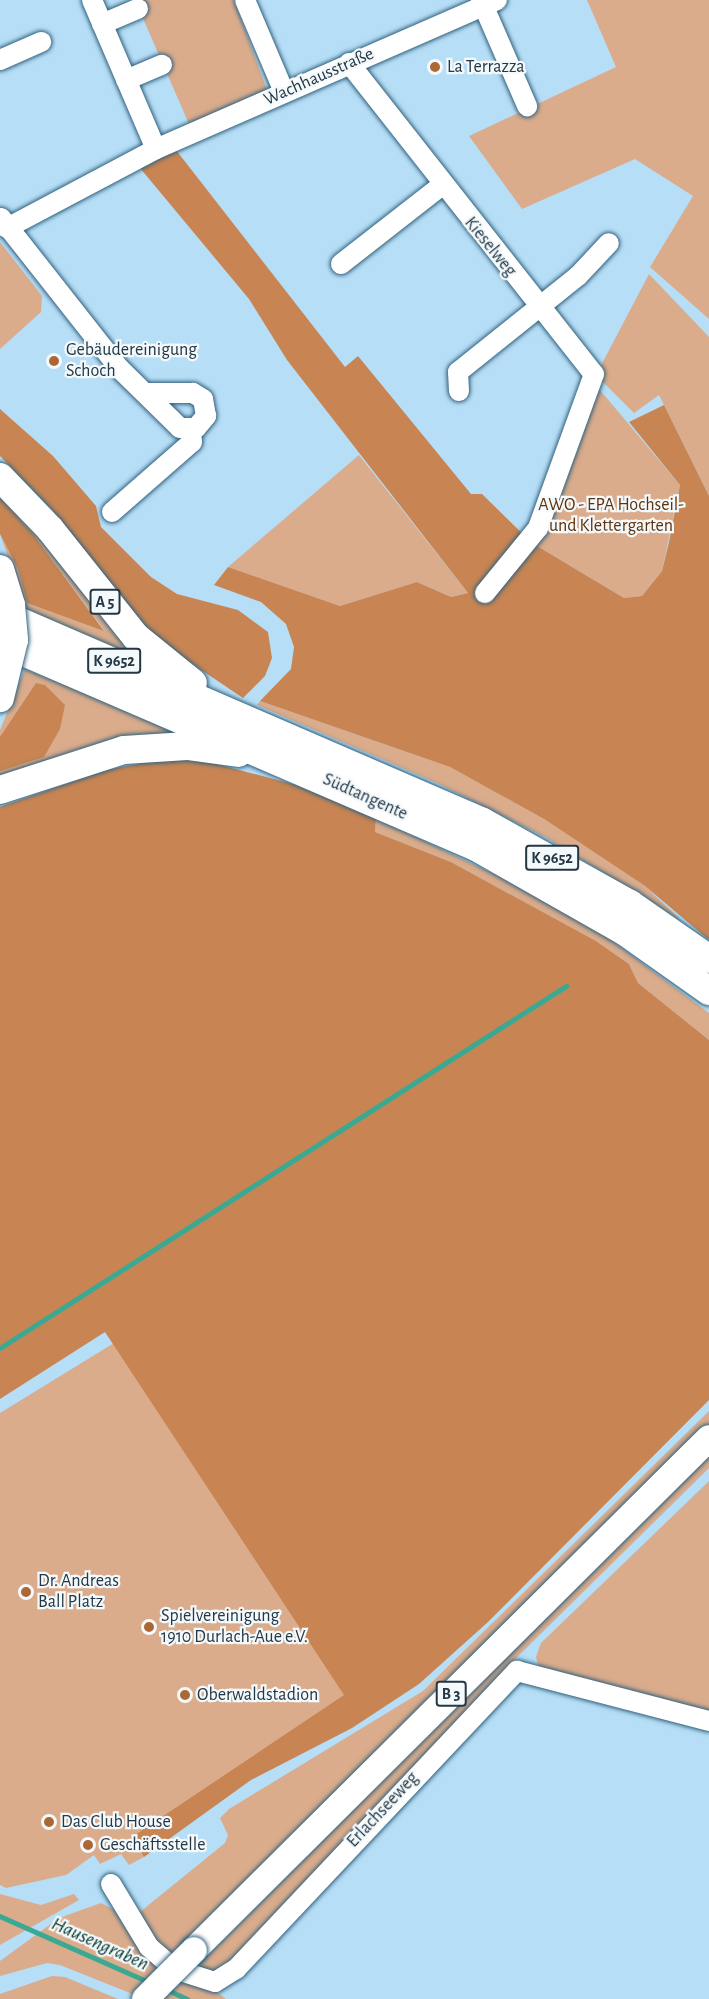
<!DOCTYPE html>
<html>
<head>
<meta charset="utf-8">
<style>
	body { margin:0 }
	#map { position:relative; width:709px; height:1999px; overflow:hidden; background:#b6def7; font-family:"Alegreya Sans",sans-serif }
	div>[style] { position:absolute }
	.green>* { inset:0; background:#daac8c }
	.forest>* { inset:0; background:#c88553 }
	.stream>* { height:4.5px; margin:-2.25px; padding:0 2.25px; transform-origin:2.25px; border-radius:2.25px; background:#3ba992 }
	.roads { filter:drop-shadow(0 0 2px #31617d) drop-shadow(0 0 2px #31617d) }
	.minor>* { height:20px; margin:-10px; padding:0 10px; transform-origin:10px; border-radius:10px; background:#fff }
	.major>* { height:26px; margin:-13px; padding:0 13px; transform-origin:13px; border-radius:13px; background:#fff }
	.highway>* { height:28px; margin:-14px; padding:0 14px; transform-origin:14px; border-radius:14px; background:#fff }
	.bridges { filter:drop-shadow(0 0 2px #31617d) drop-shadow(0 0 2px #31617d) }
	.major-bridge>* { height:26px; margin:-13px; padding:0 13px; transform-origin:13px; border-radius:13px; background:#fff }
	.highway-bridge>* { height:28px; margin:-14px; padding:0 14px; transform-origin:14px; border-radius:14px; background:#fff }
	.dots>* { width:16px; height:16px; translate:-50% -50%; box-sizing:border-box; border:3px solid #f4f9fc; border-radius:50% }
	span { translate:-50% -50%; white-space:nowrap; text-align:center; line-height:1.15; -webkit-text-stroke:4.5px #f4f9fc; paint-order:stroke }
	.shield-label span { padding:2px 4px; background:#f4f9fc; border:2px solid; border-radius:4px; -webkit-text-stroke-width:0 }
	.shield-label { font-size:16px; color:#233744; font-weight:700 }
	.poi-label { font-size:18px; color:#233744 }
	.left { translate:0 -50%; text-align:left }
	.street-label { font-size:18px; color:#233744 }
	.park-label { font-size:18px; color:#5f320b }
	.water-label { font-size:20px; color:#05382f; font-style:italic }
</style>
</head>
<body>
<div id="map">
	<div class="green">
		<i style="clip-path:polygon(135px 0,234px 0,267px 90px,189px 124px)"></i>
		<i style="clip-path:polygon(587px 0,709px 0,709px 319px,650px 267px,693px 196px,635px 159px,522px 209px,469px 136px,616px 67px)"></i>
		<i style="clip-path:polygon(0 242px,42px 296px,41px 312px,0 349px)"></i>
		<i style="clip-path:polygon(649px 274px,709px 337px,709px 496px,659px 395px,634px 413px,596px 375px)"></i>
		<i style="clip-path:polygon(594px 383px,680px 485px,662px 571px,642px 596px,624px 598px,532px 543px)"></i>
		<i style="clip-path:polygon(359px 455px,468px 593px,451px 597px,417px 582px,340px 606px,228px 567px)"></i>
		<i style="clip-path:polygon(0 484px,153px 664px,27px 610px,0 534px,18px 569px,27px 603px,104px 630px,33px 534px,0 498px)"></i>
		<i style="clip-path:polygon(25px 669px,196px 739px,0 782px,0 730px)"></i>
		<i style="clip-path:polygon(260px 701px,450px 767px,544px 819px,645px 886px,682px 921px,547px 838px,437px 783px,257px 705px)"></i>
		<i style="clip-path:polygon(376px 818px,500px 877px,607px 937px,709px 1013px,709px 1040px,638px 983px,629px 964px,596px 941px,451px 862px,375px 832px)"></i>
		<i style="clip-path:polygon(114px 1343px,345px 1695px,140px 1850px,144px 1857px,129px 1865px,121px 1854px,100px 1864px,94px 1855px,66px 1875px,6px 1888px,0 1885px,0 1413px)"></i>
		<i style="clip-path:polygon(709px 1411px,709px 1425px,168px 1959px,135px 1916px,225px 1843px,228px 1835px,220px 1818px,229px 1809px,423px 1691px)"></i>
		<i style="clip-path:polygon(709px 1454px,709px 1468px,500px 1674px,230px 1966px,209px 1973px,194px 1969px)"></i>
		<i style="clip-path:polygon(709px 1481px,709px 1715px,539px 1668px,536px 1657px,541px 1643px)"></i>
		<i style="clip-path:polygon(0 1894px,41px 1905px,74px 1894px,79px 1900px,0 1945px)"></i>
		<i style="clip-path:polygon(101px 1903px,113px 1909px,226px 1999px,145px 1999px,60px 1965px,47px 1963px,0 1976px,0 1961px,59px 1918px)"></i>
		<i style="clip-path:polygon(52px 1976px,65px 1977px,118px 1999px,0 1999px,0 1994px)"></i>
	</div>
	<div class="forest">
		<i style="clip-path:polygon(176px 150px,345px 367px,358px 356px,471px 494px,482px 494px,532px 543px,624px 598px,642px 596px,662px 571px,669px 542px,680px 485px,629px 422px,664px 405px,709px 496px,709px 940px,645px 886px,544px 819px,450px 767px,260px 701px,291px 669px,294px 647px,286px 624px,261px 602px,214px 585px,228px 567px,340px 606px,417px 582px,451px 597px,468px 593px,287px 360px,249px 299px,140px 168px)"></i>
		<i style="clip-path:polygon(0 409px,53px 456px,96px 506px,101px 527px,151px 577px,177px 594px,238px 610px,268px 632px,272px 658px,265px 676px,243px 698px,158px 641px,127px 608px,53px 511px,0 456px)"></i>
		<i style="clip-path:polygon(0 498px,33px 534px,104px 631px,27px 603px,18px 569px,0 534px)"></i>
		<i style="clip-path:polygon(36px 683px,45px 685px,65px 705px,60px 729px,44px 757px,0 771px,0 737px)"></i>
		<i style="clip-path:polygon(169px 758px,209px 762px,300px 786px,376px 818px,375px 832px,451px 862px,596px 941px,629px 964px,638px 983px,709px 1040px,709px 1400px,488px 1622px,419px 1684px,352px 1728px,251px 1780px,144px 1857px,132px 1837px,344px 1695px,105px 1332px,0 1399px,0 807px,106px 770px)"></i>
	</div>
	<div class="stream">
		<i style="left:0;top:1348px;width:672px;rotate:-32.6deg"></i>
		<i style="left:0;top:1916px;width:163px;rotate:23.9deg"></i>
		<i style="left:168px;top:1990px;width:21px;rotate:25deg"></i>
	</div>
	<div class="roads">
		<div class="minor">
			<i style="left:92px;top:0;width:162px;rotate:66.8deg"></i>
			<i style="left:245px;top:0;width:100px;rotate:67deg"></i>
			<i style="left:481px;top:0;width:116px;rotate:66.5deg"></i>
			<i style="left:102px;top:24px;width:39px;rotate:-23deg"></i>
			<i style="left:0;top:60px;width:45px;rotate:-23.7deg"></i>
			<i style="left:349px;top:63px;width:396px;rotate:51.8deg"></i>
			<i style="left:594px;top:374px;width:164px;rotate:110deg"></i>
			<i style="left:538px;top:528px;width:84px;rotate:129.2deg"></i>
			<i style="left:126px;top:80px;width:39px;rotate:-23deg"></i>
			<i style="left:1px;top:218px;width:192px;rotate:51.8deg"></i>
			<i style="left:120px;top:369px;width:84px;rotate:44.5deg"></i>
			<i style="left:180px;top:428px;width:16px"></i>
			<i style="left:196px;top:428px;width:16px;rotate:-50deg"></i>
			<i style="left:206px;top:416px;width:17px;rotate:-100deg"></i>
			<i style="left:203px;top:399px;width:12px;rotate:-149deg"></i>
			<i style="left:193px;top:393px;width:48px;rotate:180deg"></i>
			<i style="left:7px;top:228px;width:169px;rotate:-27.9deg"></i>
			<i style="left:156px;top:149px;width:372px;rotate:-23.6deg"></i>
			<i style="left:341px;top:264px;width:127px;rotate:-38deg"></i>
			<i style="left:459px;top:391px;width:19px;rotate:-93deg"></i>
			<i style="left:458px;top:372px;width:154px;rotate:-38.7deg"></i>
			<i style="left:578px;top:276px;width:45px;rotate:-46.8deg"></i>
			<i style="left:112px;top:512px;width:106px;rotate:-41.2deg"></i>
			<i style="left:192px;top:442px;width:12px;rotate:-95deg"></i>
			<i style="left:111px;top:1884px;width:74px;rotate:58.9deg"></i>
			<i style="left:149px;top:1947px;width:33px;rotate:41deg"></i>
			<i style="left:174px;top:1969px;width:43px;rotate:17.6deg"></i>
			<i style="left:215px;top:1982px;width:25px;rotate:-32deg"></i>
			<i style="left:236px;top:1969px;width:410px;rotate:-46.7deg"></i>
			<i style="left:517px;top:1671px;width:198px;rotate:14.6deg"></i>
		</div>
		<div class="major">
			<i style="left:194px;top:1950px;width:726px;rotate:-44.83deg"></i>
		</div>
		<div class="highway">
			<i style="left:0;top:477px;width:72px;rotate:46.1deg"></i>
			<i style="left:50px;top:529px;width:138px;rotate:51.5deg"></i>
			<i style="left:136px;top:637px;width:73px;rotate:38.9deg"></i>
			<i style="left:0;top:613px;width:526px;rotate:23.4deg"></i>
			<i style="left:483px;top:822px;width:168px;rotate:29.2deg"></i>
			<i style="left:630px;top:904px;width:96px;rotate:34.8deg"></i>
			<i style="left:0;top:642px;width:518px;rotate:23.3deg"></i>
			<i style="left:476px;top:847px;width:170px;rotate:29.6deg"></i>
			<i style="left:624px;top:931px;width:104px;rotate:35.2deg"></i>
			<i style="left:0;top:790px;width:130px;rotate:-17.9deg"></i>
			<i style="left:124px;top:750px;width:63px;rotate:-3.6deg"></i>
			<i style="left:187px;top:746px;width:52px;rotate:7.7deg"></i>
		</div>
	</div>
	<div class="bridges">
		<div class="major-bridge">
			<i style="left:145px;top:1999px;width:69px;rotate:-45deg"></i>
		</div>
		<div class="highway-bridge">
			<i style="left:0;top:569px;width:38px;rotate:73deg"></i>
			<i style="left:11px;top:605px;width:35px;rotate:85deg"></i>
			<i style="left:14px;top:640px;width:60px;rotate:103.6deg"></i>
		</div>
	</div>
	<div class="dots">
		<i style="left:435px;top:67px;background:#ab6835"></i>
		<i style="left:54px;top:361px;background:#ab6835"></i>
		<i style="left:26px;top:1592px;background:#ab6835"></i>
		<i style="left:149px;top:1627px;background:#ab6835"></i>
		<i style="left:185px;top:1695px;background:#ab6835"></i>
		<i style="left:49px;top:1822px;background:#ab6835"></i>
		<i style="left:88px;top:1845px;background:#ab6835"></i>
	</div>
	<div class="shield-label">
		<span style="left:105px;top:602px">A 5</span>
		<span style="left:114px;top:661px">K 9652</span>
		<span style="left:552px;top:858px">K 9652</span>
		<span style="left:451px;top:1694px">B 3</span>
	</div>
	<div class="poi-label">
		<span class="left" style="left:447px;top:67px">La Terrazza</span>
		<span class="left" style="left:66px;top:361px">Gebäudereinigung<br>Schoch</span>
		<span class="left" style="left:38px;top:1592px">Dr. Andreas<br>Ball Platz</span>
		<span class="left" style="left:161px;top:1627px">Spielvereinigung<br>1910 Durlach-Aue e.V.</span>
		<span class="left" style="left:197px;top:1695px">Oberwaldstadion</span>
		<span class="left" style="left:61px;top:1822px">Das Club House</span>
		<span class="left" style="left:100px;top:1845px">Geschäftsstelle</span>
	</div>
	<div class="street-label">
		<span style="left:319px;top:77px;rotate:-24deg">Wachhausstraße</span>
		<span style="left:490px;top:247px;rotate:51deg">Kieselweg</span>
		<span style="left:365px;top:797px;rotate:24deg">Südtangente</span>
		<span style="left:383px;top:1810px;rotate:-47deg">Erlachseeweg</span>
	</div>
	<div class="park-label">
		<span style="left:611px;top:516px">AWO - EPA Hochseil-<br>und Klettergarten</span>
	</div>
	<div class="water-label">
		<span style="left:100px;top:1944px;rotate:24deg">Hausengraben</span>
	</div>
</div>
</body>
</html>
